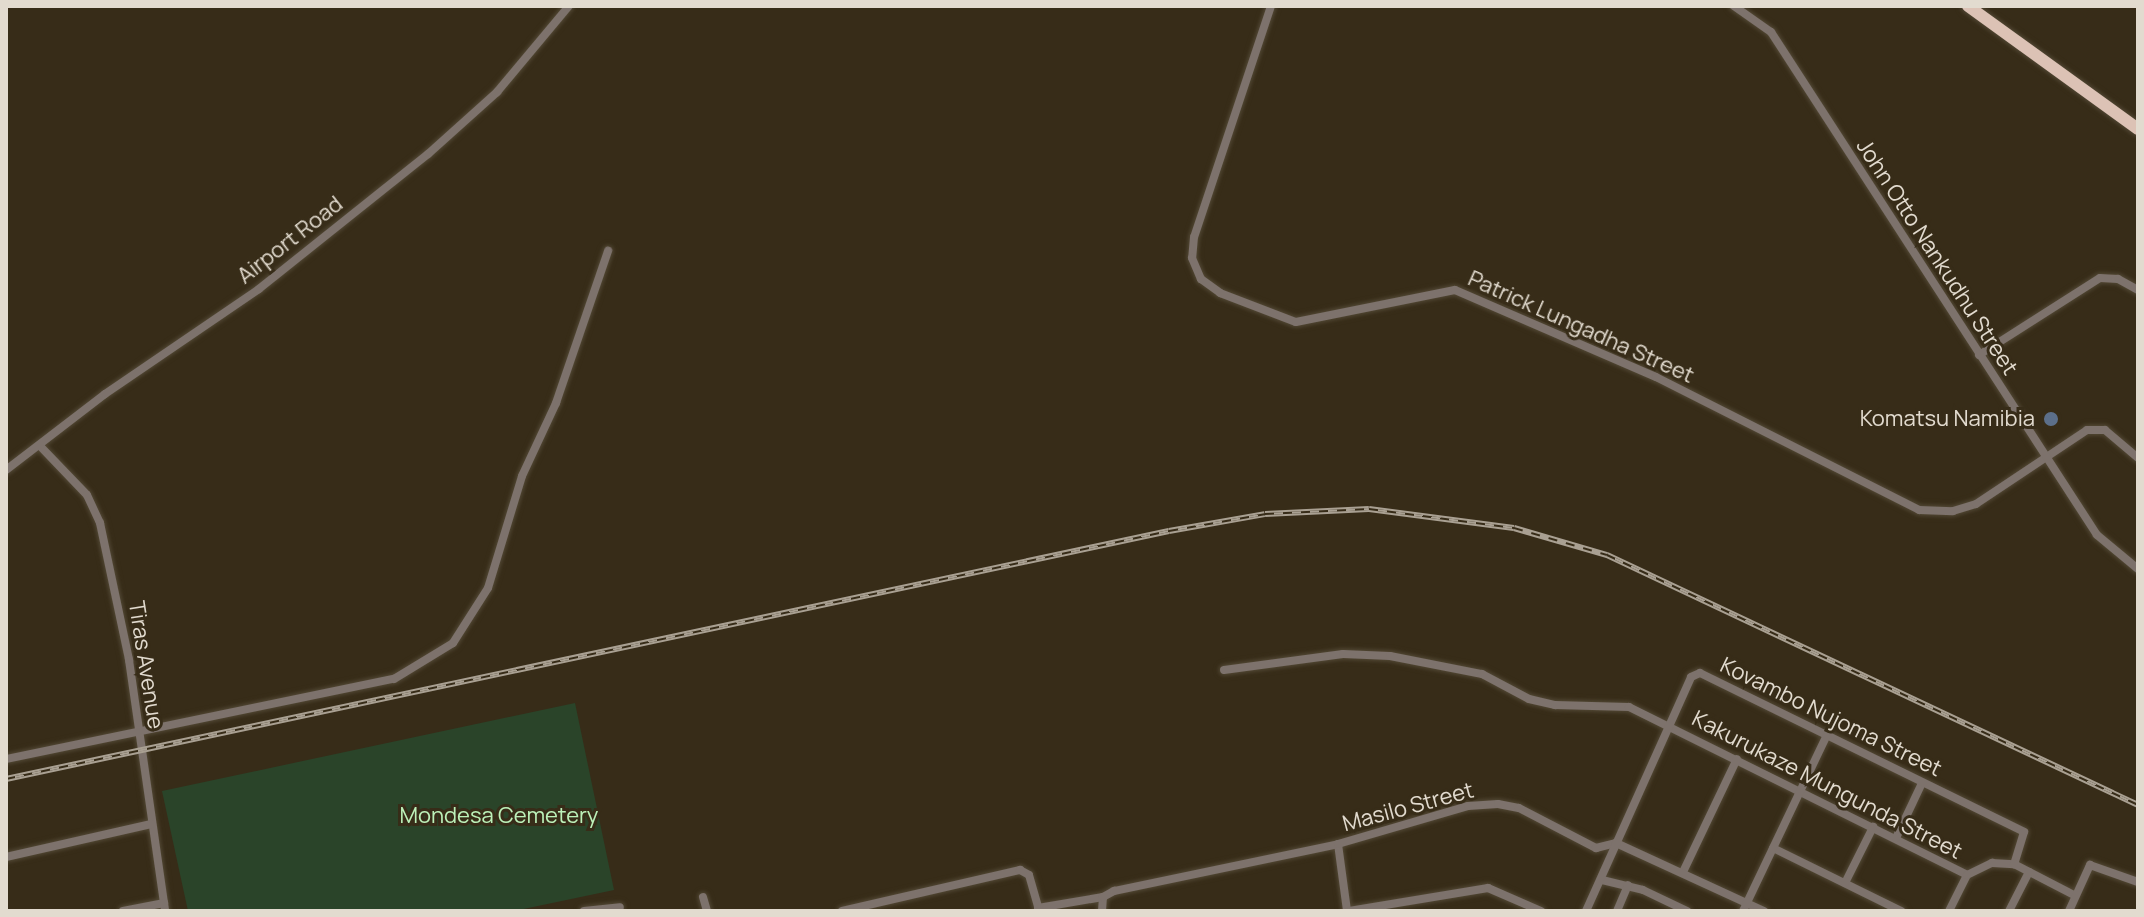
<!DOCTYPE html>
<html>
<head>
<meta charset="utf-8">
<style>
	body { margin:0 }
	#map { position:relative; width:2144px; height:917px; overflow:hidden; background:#372c18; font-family:Manrope,sans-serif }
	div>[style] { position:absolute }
	.green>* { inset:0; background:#2a4429 }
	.roads { filter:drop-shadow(0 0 2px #524835) drop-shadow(0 0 2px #524835) }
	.minor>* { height:8px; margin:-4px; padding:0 4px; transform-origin:4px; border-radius:4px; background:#7d726c }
	.trunk>* { height:12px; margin:-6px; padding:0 6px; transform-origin:6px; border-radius:6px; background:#dcc2b5 }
	.rail>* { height:6px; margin-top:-3px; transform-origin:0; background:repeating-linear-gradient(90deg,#372c18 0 9px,#a9a092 0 18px); box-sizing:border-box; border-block:2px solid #a9a092 }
	.dots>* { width:22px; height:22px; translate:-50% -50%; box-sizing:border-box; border:4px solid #372c18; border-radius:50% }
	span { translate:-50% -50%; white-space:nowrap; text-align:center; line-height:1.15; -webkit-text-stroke:6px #372c18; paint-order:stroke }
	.street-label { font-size:22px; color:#e2dbcf }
	.poi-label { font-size:22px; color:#e2dbcf }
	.right { translate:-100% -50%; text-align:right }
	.park-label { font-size:22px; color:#bcf1b9 }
	.frame { position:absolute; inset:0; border:8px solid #e2dbcf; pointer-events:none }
</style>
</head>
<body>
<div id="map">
	<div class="green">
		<i style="clip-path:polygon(575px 703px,614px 890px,514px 911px,188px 911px,162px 791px)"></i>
	</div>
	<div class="roads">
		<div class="minor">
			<i style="left:1271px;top:6px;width:243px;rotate:108.4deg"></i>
			<i style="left:1194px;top:237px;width:21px;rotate:95deg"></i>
			<i style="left:1192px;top:258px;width:23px;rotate:67deg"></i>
			<i style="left:1201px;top:279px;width:24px;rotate:36deg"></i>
			<i style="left:1220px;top:293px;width:81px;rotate:20.9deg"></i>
			<i style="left:1296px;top:322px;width:162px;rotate:-11.4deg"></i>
			<i style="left:1455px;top:290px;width:219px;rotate:23.4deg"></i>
			<i style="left:1656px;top:377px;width:295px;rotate:26.8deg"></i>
			<i style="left:1919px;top:510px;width:34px;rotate:2deg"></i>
			<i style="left:1953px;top:511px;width:24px;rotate:-17deg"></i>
			<i style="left:1976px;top:504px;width:133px;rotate:-33.7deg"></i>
			<i style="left:2087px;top:430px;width:18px"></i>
			<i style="left:2105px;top:430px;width:43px;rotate:40.3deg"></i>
			<i style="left:1734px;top:6px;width:45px;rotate:35.1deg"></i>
			<i style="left:1771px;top:32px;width:599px;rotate:57.05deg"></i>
			<i style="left:2097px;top:535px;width:53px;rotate:39.7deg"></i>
			<i style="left:1979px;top:355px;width:143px;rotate:-32.5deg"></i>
			<i style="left:2100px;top:278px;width:18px;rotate:3deg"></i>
			<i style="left:2118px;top:279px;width:23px;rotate:29deg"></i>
			<i style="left:41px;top:447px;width:66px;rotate:46.2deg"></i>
			<i style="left:87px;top:495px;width:31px;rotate:65deg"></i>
			<i style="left:100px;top:523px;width:140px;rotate:78deg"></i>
			<i style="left:129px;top:660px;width:254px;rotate:81.8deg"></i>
			<i style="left:6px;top:470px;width:125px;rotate:-37.5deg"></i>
			<i style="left:105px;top:394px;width:186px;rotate:-34.3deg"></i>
			<i style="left:259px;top:289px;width:216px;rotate:-38.6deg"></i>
			<i style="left:428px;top:154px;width:93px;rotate:-41.9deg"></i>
			<i style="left:497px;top:92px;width:112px;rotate:-50.1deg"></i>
			<i style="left:1224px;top:670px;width:120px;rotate:-7.7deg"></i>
			<i style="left:1343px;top:654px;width:47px;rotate:2.4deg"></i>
			<i style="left:1390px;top:656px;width:94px;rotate:11.1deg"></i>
			<i style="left:1482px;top:674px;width:53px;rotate:28deg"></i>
			<i style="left:1529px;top:699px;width:27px;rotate:13deg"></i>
			<i style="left:1555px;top:705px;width:74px;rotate:1.5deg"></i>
			<i style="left:1629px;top:707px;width:377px;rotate:26.4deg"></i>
			<i style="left:6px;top:759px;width:396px;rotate:-11.7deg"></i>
			<i style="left:394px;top:679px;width:69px;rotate:-31.4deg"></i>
			<i style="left:453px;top:643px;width:65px;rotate:-57.5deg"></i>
			<i style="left:488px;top:588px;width:117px;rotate:-73.1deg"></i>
			<i style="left:522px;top:476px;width:81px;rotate:-65deg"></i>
			<i style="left:556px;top:403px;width:161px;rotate:-71.1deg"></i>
			<i style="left:1896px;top:838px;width:61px;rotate:-64.7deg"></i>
			<i style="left:1338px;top:844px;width:68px;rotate:82.3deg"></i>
			<i style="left:1773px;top:848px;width:143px;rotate:26.2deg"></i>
			<i style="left:6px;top:857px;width:149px;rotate:-12.8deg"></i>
			<i style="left:1683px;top:872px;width:125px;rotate:-64.5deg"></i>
			<i style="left:1602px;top:880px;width:42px;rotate:13.7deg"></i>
			<i style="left:1643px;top:890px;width:49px;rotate:25.5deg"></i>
			<i style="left:1845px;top:883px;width:63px;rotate:-63.4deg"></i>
			<i style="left:703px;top:897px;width:15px;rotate:74deg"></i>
			<i style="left:1038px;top:908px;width:66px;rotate:-9.6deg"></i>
			<i style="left:123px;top:911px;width:42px;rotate:-11deg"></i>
			<i style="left:584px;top:911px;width:36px;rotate:-6deg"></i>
			<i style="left:842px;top:911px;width:183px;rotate:-13deg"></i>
			<i style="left:1020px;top:870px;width:10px;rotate:29deg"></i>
			<i style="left:1029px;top:875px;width:37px;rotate:74deg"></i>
			<i style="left:1102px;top:911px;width:14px;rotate:-86deg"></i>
			<i style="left:1103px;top:897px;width:13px;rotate:-29deg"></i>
			<i style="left:1114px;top:891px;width:229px;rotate:-11.8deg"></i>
			<i style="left:1338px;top:844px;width:135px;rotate:-16.3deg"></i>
			<i style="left:1468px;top:806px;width:30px;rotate:-4deg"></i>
			<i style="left:1498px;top:804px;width:21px;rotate:11deg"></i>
			<i style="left:1519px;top:808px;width:87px;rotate:27.5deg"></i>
			<i style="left:1596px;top:848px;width:21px;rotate:-14deg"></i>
			<i style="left:1616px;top:843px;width:163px;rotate:24.7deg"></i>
			<i style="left:1349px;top:911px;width:141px;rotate:-9.4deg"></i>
			<i style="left:1488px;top:888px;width:58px;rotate:23.5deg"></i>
			<i style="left:1586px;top:911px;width:256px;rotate:-65.8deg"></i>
			<i style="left:1691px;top:677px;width:10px;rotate:-24deg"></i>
			<i style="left:1700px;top:673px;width:361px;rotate:26.1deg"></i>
			<i style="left:2024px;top:832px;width:34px;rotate:107deg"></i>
			<i style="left:1617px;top:911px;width:28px;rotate:-67deg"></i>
			<i style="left:1743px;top:911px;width:193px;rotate:-64.5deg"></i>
			<i style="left:1949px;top:911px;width:40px;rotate:-63.4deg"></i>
			<i style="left:1967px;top:875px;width:28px;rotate:-26deg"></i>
			<i style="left:1992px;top:863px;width:22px;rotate:3deg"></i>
			<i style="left:2014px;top:864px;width:68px;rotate:27.3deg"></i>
			<i style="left:2009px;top:911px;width:44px;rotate:-62.9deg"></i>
			<i style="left:2069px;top:911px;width:51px;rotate:-65.5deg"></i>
			<i style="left:2090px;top:865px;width:51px;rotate:19.5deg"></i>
		</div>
		<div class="trunk">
			<i style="left:1968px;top:6px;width:210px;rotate:35.9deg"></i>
		</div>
	</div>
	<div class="rail">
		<i style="left:6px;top:779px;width:1189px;rotate:-12.04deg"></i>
		<i style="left:1169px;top:531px;width:97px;rotate:-10deg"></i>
		<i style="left:1265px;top:514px;width:104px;rotate:-2.8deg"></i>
		<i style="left:1369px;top:509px;width:146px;rotate:7.5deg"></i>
		<i style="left:1514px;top:528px;width:97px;rotate:16.2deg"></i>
		<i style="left:1607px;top:555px;width:587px;rotate:25.21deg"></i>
	</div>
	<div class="dots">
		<i style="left:2051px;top:419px;background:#5c6f8a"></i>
	</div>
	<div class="street-label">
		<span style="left:290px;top:240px;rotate:-38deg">Airport Road</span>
		<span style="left:1937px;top:257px;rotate:57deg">John Otto Nankudhu Street</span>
		<span style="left:1581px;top:327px;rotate:24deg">Patrick Lungadha Street</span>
		<span style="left:146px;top:665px;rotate:81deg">Tiras Avenue</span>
		<span style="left:1831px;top:717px;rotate:26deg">Kovambo Nujoma Street</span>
		<span style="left:1827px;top:785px;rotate:27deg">Kakurukaze Mungunda Street</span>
		<span style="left:1408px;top:807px;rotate:-15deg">Masilo Street</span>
	</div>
	<div class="poi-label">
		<span class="right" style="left:2035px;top:419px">Komatsu Namibia</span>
	</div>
	<div class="park-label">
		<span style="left:499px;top:816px">Mondesa Cemetery</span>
	</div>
	<div class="frame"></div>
</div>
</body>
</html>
